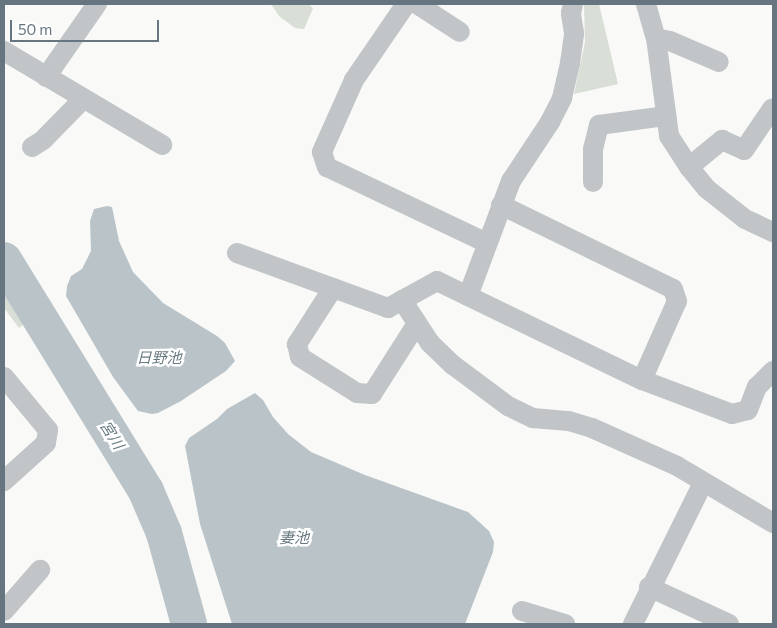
<!DOCTYPE html>
<html>
<head>
<meta charset="utf-8">
<style>
	body { margin:0 }
	#map { position:relative; width:777px; height:628px; overflow:hidden; background:#f9f9f7; font-family:Commissioner,"Noto Sans JP",sans-serif }
	div>[style] { position:absolute }
	.green>* { inset:0; background:#d9ded7 }
	.water>* { inset:0; background:#bac4c8 }
	.river>* { height:36px; margin:-18px; padding:0 18px; transform-origin:18px; border-radius:18px; background:#bac4c8 }
	.minor>* { height:20px; margin:-10px; padding:0 10px; transform-origin:10px; border-radius:10px; background:#c1c5c8 }
	span { translate:-50% -50%; white-space:nowrap; text-align:center; line-height:1.15; -webkit-text-stroke:5px #fff; paint-order:stroke }
	.water-label { font-size:15px; color:#677980; font-style:italic }
	.frame { position:absolute; inset:0; border:5px solid #66757f; pointer-events:none }
	.scale { position:absolute; left:10px; top:20px; width:149px; height:22px; box-sizing:border-box; border:2px solid #66757f; border-top:0; padding-left:6px; font-size:15px; line-height:18px; white-space:nowrap; color:#66757f; -webkit-text-stroke:4px #fff; paint-order:stroke }
</style>
</head>
<body>
<div id="map">
	<div class="green">
		<i style="clip-path:polygon(271px 4px,308px 4px,313px 8px,304px 29px,295px 28px,279px 16px)"></i>
		<i style="clip-path:polygon(584px 4px,599px 4px,618px 84px,574px 94px,585px 42px)"></i>
		<i style="clip-path:polygon(4px 272px,35px 315px,19px 328px,4px 308px)"></i>
	</div>
	<div class="water">
		<i style="clip-path:polygon(107px 206px,112px 207px,119px 241px,133px 272px,163px 303px,217px 336px,225px 343px,235px 361px,226px 371px,181px 401px,158px 413px,152px 414px,138px 411px,113px 377px,66px 296px,67px 286px,71px 276px,82px 269px,91px 251px,90px 221px,94px 209px)"></i>
		<i style="clip-path:polygon(255px 393px,263px 400px,273px 417px,288px 434px,311px 452px,365px 475px,468px 512px,489px 531px,494px 542px,493px 552px,465px 624px,232px 624px,200px 524px,185px 446px,189px 438px,217px 419px,227px 409px)"></i>
	</div>
	<div class="river">
		<i style="left:4px;top:260px;width:271px;rotate:58.4deg"></i>
		<i style="left:146px;top:491px;width:46px;rotate:66.8deg"></i>
		<i style="left:164px;top:533px;width:94px;rotate:74.6deg"></i>
	</div>
	<div class="minor">
		<i style="left:406px;top:4px;width:92px;rotate:124.4deg"></i>
		<i style="left:354px;top:80px;width:79px;rotate:114deg"></i>
		<i style="left:322px;top:152px;width:16px;rotate:72deg"></i>
		<i style="left:327px;top:167px;width:177px;rotate:25.4deg"></i>
		<i style="left:417px;top:4px;width:51px;rotate:33.1deg"></i>
		<i style="left:646px;top:4px;width:35px;rotate:74deg"></i>
		<i style="left:656px;top:38px;width:99px;rotate:82.4deg"></i>
		<i style="left:669px;top:136px;width:37px;rotate:57deg"></i>
		<i style="left:689px;top:167px;width:28px;rotate:51deg"></i>
		<i style="left:707px;top:189px;width:48px;rotate:38.3deg"></i>
		<i style="left:745px;top:219px;width:31px;rotate:25deg"></i>
		<i style="left:656px;top:38px;width:14px;rotate:12deg"></i>
		<i style="left:670px;top:41px;width:53px;rotate:23.2deg"></i>
		<i style="left:4px;top:51px;width:184px;rotate:30.7deg"></i>
		<i style="left:46px;top:77px;width:89px;rotate:-55.1deg"></i>
		<i style="left:32px;top:147px;width:13px;rotate:-32deg"></i>
		<i style="left:43px;top:140px;width:57px;rotate:-45.7deg"></i>
		<i style="left:689px;top:167px;width:43px;rotate:-39.3deg"></i>
		<i style="left:722px;top:140px;width:24px;rotate:24deg"></i>
		<i style="left:744px;top:150px;width:50px;rotate:-55.7deg"></i>
		<i style="left:772px;top:109px;width:1px;rotate:45deg"></i>
		<i style="left:593px;top:182px;width:33px;rotate:-90deg"></i>
		<i style="left:593px;top:149px;width:25px;rotate:-76deg"></i>
		<i style="left:599px;top:125px;width:68px;rotate:-7.7deg"></i>
		<i style="left:501px;top:205px;width:191px;rotate:26deg"></i>
		<i style="left:673px;top:289px;width:13px;rotate:72deg"></i>
		<i style="left:677px;top:301px;width:86px;rotate:113.9deg"></i>
		<i style="left:237px;top:253px;width:161px;rotate:20deg"></i>
		<i style="left:388px;top:308px;width:56px;rotate:-28.9deg"></i>
		<i style="left:437px;top:281px;width:228px;rotate:25.8deg"></i>
		<i style="left:642px;top:380px;width:96px;rotate:20.7deg"></i>
		<i style="left:732px;top:414px;width:16px;rotate:-14deg"></i>
		<i style="left:748px;top:410px;width:25px;rotate:-69deg"></i>
		<i style="left:757px;top:387px;width:23px;rotate:-45deg"></i>
		<i style="left:333px;top:288px;width:67px;rotate:122.7deg"></i>
		<i style="left:297px;top:344px;width:13px;rotate:77deg"></i>
		<i style="left:300px;top:357px;width:67px;rotate:32.3deg"></i>
		<i style="left:357px;top:393px;width:15px;rotate:4deg"></i>
		<i style="left:372px;top:394px;width:82px;rotate:-57.5deg"></i>
		<i style="left:468px;top:296px;width:123px;rotate:-69.5deg"></i>
		<i style="left:511px;top:181px;width:71px;rotate:-56.5deg"></i>
		<i style="left:550px;top:122px;width:27px;rotate:-63deg"></i>
		<i style="left:562px;top:98px;width:36px;rotate:-77deg"></i>
		<i style="left:570px;top:63px;width:30px;rotate:-82deg"></i>
		<i style="left:574px;top:33px;width:20px;rotate:-99deg"></i>
		<i style="left:571px;top:13px;width:9px;rotate:-77deg"></i>
		<i style="left:402px;top:300px;width:51px;rotate:56.9deg"></i>
		<i style="left:430px;top:343px;width:32px;rotate:44deg"></i>
		<i style="left:453px;top:365px;width:69px;rotate:36.7deg"></i>
		<i style="left:508px;top:406px;width:28px;rotate:26deg"></i>
		<i style="left:533px;top:418px;width:36px;rotate:5deg"></i>
		<i style="left:569px;top:421px;width:24px;rotate:17deg"></i>
		<i style="left:592px;top:428px;width:93px;rotate:24.1deg"></i>
		<i style="left:677px;top:466px;width:112px;rotate:30.7deg"></i>
		<i style="left:4px;top:377px;width:69px;rotate:50.3deg"></i>
		<i style="left:48px;top:430px;width:13px;rotate:99deg"></i>
		<i style="left:46px;top:443px;width:57px;rotate:137.9deg"></i>
		<i style="left:649px;top:587px;width:88px;rotate:24.8deg"></i>
		<i style="left:4px;top:611px;width:55px;rotate:-48.7deg"></i>
		<i style="left:522px;top:611px;width:45px;rotate:16.8deg"></i>
		<i style="left:633px;top:624px;width:157px;rotate:-63.6deg"></i>
	</div>
	<div class="water-label">
		<span style="left:159px;top:358px">日野池</span>
		<span style="left:112px;top:435px;rotate:58deg">宮川</span>
		<span style="left:294px;top:538px">妻池</span>
	</div>
	<div class="frame"></div>
	<div class="scale">50 m</div>
</div>
</body>
</html>
